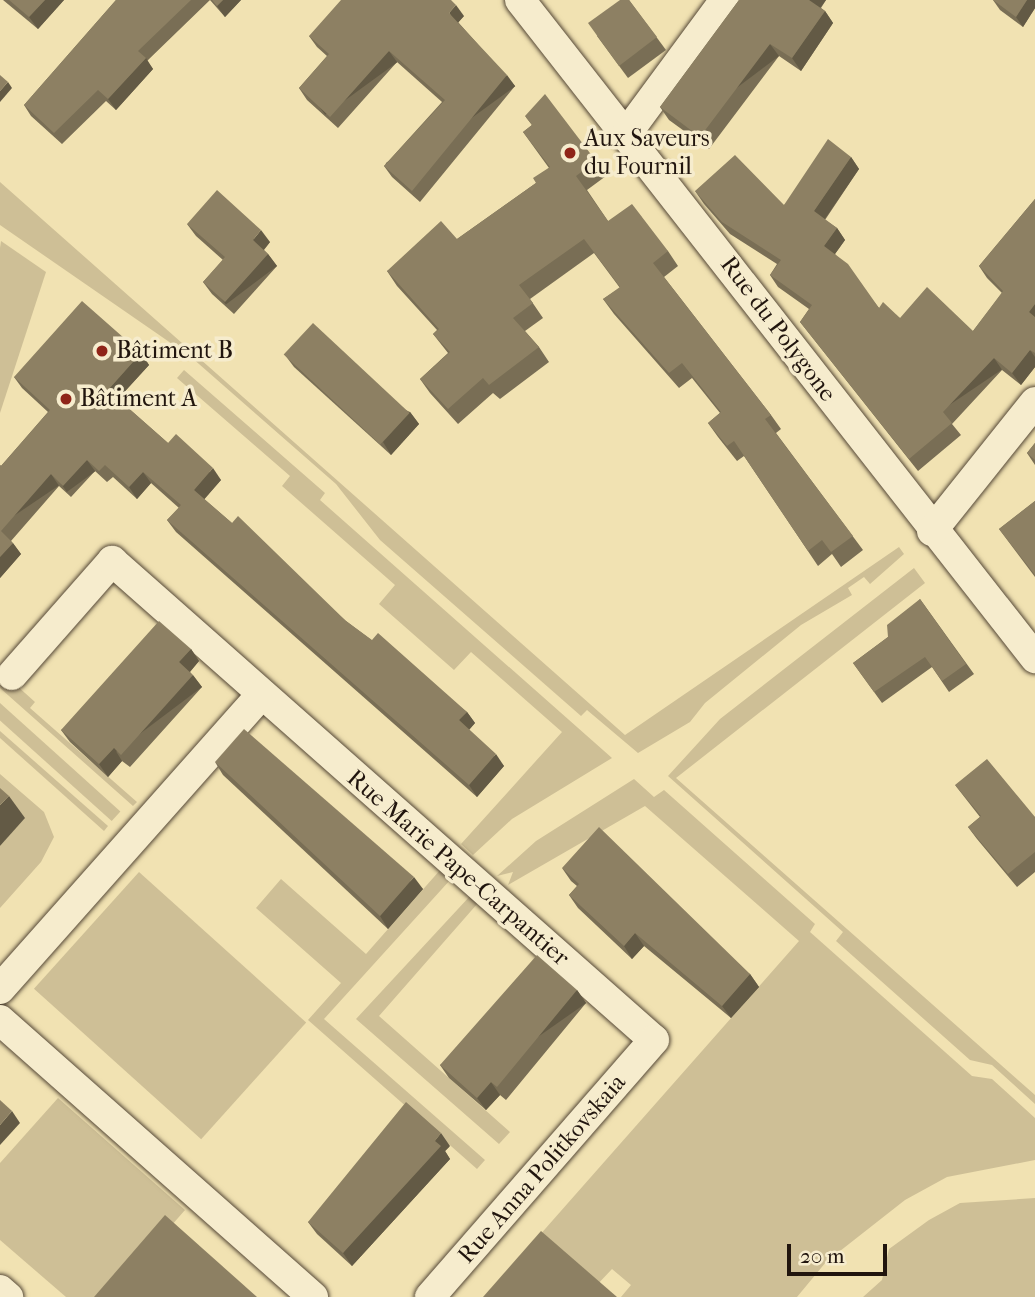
<!DOCTYPE html>
<html>
<head>
<meta charset="utf-8">
<style>
	body { margin:0 }
	#map { position:relative; width:1035px; height:1297px; overflow:hidden; background:#f1e2b2; font-family:"IM FELL French Canon",serif }
	div>[style] { position:absolute }
	.green>* { inset:0; background:#cebf96; transform-origin:0 0 }
	.roads { filter:drop-shadow(0 0 2px #554837) drop-shadow(0 0 2px #554837) }
	.street>* { height:30px; margin:-15px; padding:0 15px; transform-origin:15px; border-radius:15px; background:#f6eccd }
	.wall>* { inset:0; background:#796e55 }
	.shaded-wall>* { inset:0; background:#635a45; transform-origin:0 0 }
	.building>* { inset:0; background:#8d8063; transform-origin:0 0 }
	.dots>* { width:19px; height:19px; translate:-50% -50%; box-sizing:border-box; border:4px solid #f6eccd; border-radius:50% }
	span { translate:-50% -50%; white-space:nowrap; text-align:center; line-height:1.15; -webkit-text-stroke:7px #f6eccd; paint-order:stroke }
	.poi-label { font-size:24px; color:#21150e }
	.left { translate:0 -50%; text-align:left }
	.street-label { font-size:24px; color:#21150e }
	.scale { position:absolute; left:787px; top:1244px; width:100px; height:32px; box-sizing:border-box; border:4px solid #21150e; border-top:0; padding-left:9px; font-size:21px; line-height:24px; white-space:nowrap; color:#21150e; -webkit-text-stroke:5px #f6eccd; paint-order:stroke }
</style>
</head>
<body>
<div id="map">
	<div class="green">
		<i style="clip-path:polygon(0 182px,625px 735px,899px 547px,904px 554px,870px 584px,864px 577px,848px 588px,852px 595px,801px 625px,705px 703px,690px 722px,638px 753px,587px 710px,581px 716px,380px 540px,336px 484px,191px 357px,0 225px)"></i>
		<i style="clip-path:polygon(1px 241px,46px 272px,0 413px,0 248px)"></i>
		<i style="clip-path:polygon(184px 370px,325px 493px,320px 500px,612px 758px,512px 819px,473px 855px,461px 844px,562px 732px,471px 652px,454px 670px,379px 604px,395px 585px,282px 486px,290px 476px,177px 378px)"></i>
		<i style="clip-path:polygon(914px 568px,925px 583px,676px 778px,1035px 1095px,1035px 1104px,992px 1065px,970px 1060px,836px 941px,843px 932px,668px 776px,720px 719px)"></i>
		<i style="clip-path:polygon(0 680px,15px 684px,35px 702px,30px 708px,137px 802px,133px 806px,0 688px)"></i>
		<i style="left:0;top:703px;width:162px;height:13px;rotate:42deg"></i>
		<i style="clip-path:polygon(0 731px,108px 826px,104px 831px,0 738px)"></i>
		<i style="clip-path:polygon(0 774px,44px 812px,54px 837px,41px 862px,0 908px,0 846px,24px 818px,0 795px)"></i>
		<i style="clip-path:polygon(634px 779px,654px 797px,664px 790px,815px 924px,810px 932px,972px 1076px,992px 1079px,1035px 1118px,1035px 1160px,947px 1177px,905px 1200px,826px 1262px,797px 1297px,621px 1297px,631px 1285px,612px 1269px,595px 1287px,538px 1237px,799px 941px,645px 806px,508px 885px,513px 872px,497px 876px,536px 841px)"></i>
		<i style="clip-path:polygon(441px 869px,451px 879px,324px 1019px,485px 1160px,477px 1169px,308px 1020px,341px 983px,256px 908px,281px 879px,366px 954px)"></i>
		<i style="left:139px;top:872px;width:225px;height:157px;rotate:42deg"></i>
		<i style="clip-path:polygon(470px 896px,478px 903px,379px 1016px,510px 1132px,499px 1144px,356px 1019px)"></i>
		<i style="clip-path:polygon(58px 1098px,185px 1210px,109px 1297px,66px 1297px,0 1240px,0 1163px)"></i>
		<i style="clip-path:polygon(1035px 1198px,1035px 1297px,863px 1297px,882px 1280px,889px 1249px,929px 1220px,960px 1203px)"></i>
	</div>
	<div class="roads">
		<div class="street">
			<i style="left:520px;top:0;width:836px;rotate:51.95deg"></i>
			<i style="left:627px;top:133px;width:165px;rotate:-53.6deg"></i>
			<i style="left:932px;top:531px;width:165px;rotate:-51.4deg"></i>
			<i style="left:12px;top:675px;width:152px;rotate:-48.7deg"></i>
			<i style="left:112px;top:561px;width:723px;rotate:41.47deg"></i>
			<i style="left:654px;top:1040px;width:341px;rotate:131.1deg"></i>
			<i style="left:0;top:989px;width:393px;rotate:-48.4deg"></i>
			<i style="left:0;top:1020px;width:418px;rotate:41.5deg"></i>
			<i style="left:0;top:1290px;width:11px;rotate:41deg"></i>
		</div>
	</div>
	<div class="wall">
		<i style="clip-path:polygon(3px 0,64px 0,38px 29px)"></i>
		<i style="clip-path:polygon(116px 0,241px 0,225px 17px,210px 0,147px 61px,153px 69px,116px 110px,106px 101px,62px 144px,31px 116px,24px 105px)"></i>
		<i style="clip-path:polygon(629px 0,666px 50px,628px 78px,597px 36px)"></i>
		<i style="clip-path:polygon(739px 0,826px 0,821px 8px,825px 11px,833px 23px,801px 71px,779px 56px,709px 149px,669px 120px,660px 107px)"></i>
		<i style="clip-path:polygon(993px 0,1035px 0,1035px 8px,1023px 27px,1000px 10px)"></i>
		<i style="clip-path:polygon(464px 16px,458px 22px,515px 86px,420px 202px,392px 177px,384px 166px,442px 102px,397px 62px,338px 128px,307px 100px,299px 88px,327px 56px,317px 47px,309px 36px)"></i>
		<i style="clip-path:polygon(525px 116px,596px 161px,606px 176px,587px 190px,608px 221px,668px 251px,678px 266px,664px 277px,771px 415px,781px 429px,776px 433px,863px 550px,841px 567px,832px 554px,818px 566px,744px 456px,737px 461px,718px 437px,708px 423px,720px 413px,692px 378px,679px 388px,614px 314px,603px 299px,620px 288px,594px 253px,530px 299px,543px 318px,525px 331px,539px 347px,549px 362px,500px 399px,493px 393px,458px 424px,430px 393px,420px 379px,448px 353px,433px 334px,437px 330px,397px 286px,387px 271px,457px 239px,536px 183px,549px 168px,523px 132px,532px 125px)"></i>
		<i style="clip-path:polygon(851px 157px,859px 169px,825px 220px,837px 228px,845px 240px,835px 254px,879px 308px,900px 318px,973px 331px,1002px 293px,987px 278px,979px 266px,1035px 199px,1035px 367px,1021px 385px,1002px 370px,952px 424px,961px 435px,918px 471px,800px 322px,809px 309px,778px 287px,770px 275px,777px 264px,730px 234px,704px 204px,695px 191px,784px 205px)"></i>
		<i style="clip-path:polygon(187px 224px,270px 242px,264px 250px,268px 254px,277px 266px,234px 314px,212px 294px,203px 282px,223px 260px,196px 236px)"></i>
		<i style="clip-path:polygon(141px 353px,149px 365px,118px 399px,168px 443px,221px 480px,204px 499px,346px 621px,467px 712px,475px 723px,469px 730px,504px 766px,477px 797px,176px 532px,167px 520px,179px 508px,151px 483px,137px 499px,113px 477px,107px 482px,95px 471px,71px 497px,59px 486px,11px 541px,21px 554px,0 578px,0 465px,1px 466px,48px 412px,22px 388px,14px 377px)"></i>
		<i style="clip-path:polygon(285px 355px,410px 412px,419px 424px,391px 455px,294px 367px)"></i>
		<i style="clip-path:polygon(1035px 443px,1035px 465px,1027px 453px)"></i>
		<i style="clip-path:polygon(1035px 501px,1035px 577px,999px 529px)"></i>
		<i style="clip-path:polygon(920px 599px,974px 674px,949px 692px,932px 667px,882px 703px,853px 663px,888px 637px)"></i>
		<i style="clip-path:polygon(191px 649px,199px 661px,190px 672px,202px 687px,130px 767px,122px 761px,108px 777px,70px 742px,61px 730px)"></i>
		<i style="clip-path:polygon(215px 762px,423px 889px,388px 929px,223px 775px)"></i>
		<i style="clip-path:polygon(955px 785px,1035px 817px,1035px 872px,1017px 887px,977px 839px,968px 827px,980px 817px)"></i>
		<i style="clip-path:polygon(562px 868px,750px 974px,759px 987px,731px 1018px,644px 946px,632px 959px,578px 908px,569px 895px,577px 886px,571px 881px)"></i>
		<i style="clip-path:polygon(577px 990px,586px 1003px,506px 1100px,500px 1095px,486px 1110px,449px 1078px,440px 1065px)"></i>
		<i style="clip-path:polygon(450px 1146px,445px 1151px,450px 1159px,352px 1266px,317px 1234px,308px 1222px)"></i>
	</div>
	<div class="shaded-wall">
		<i style="clip-path:polygon(45px 0,64px 0,38px 29px,29px 17px)"></i>
		<i style="clip-path:polygon(223px 0,241px 0,225px 17px,217px 6px)"></i>
		<i style="clip-path:polygon(809px 0,826px 0,817px 12px)"></i>
		<i style="clip-path:polygon(1027px 0,1035px 0,1035px 8px,1023px 27px,1016px 17px)"></i>
		<i style="clip-path:polygon(456px 5px,464px 16px,457px 24px,449px 13px)"></i>
		<i style="clip-path:polygon(825px 11px,833px 23px,801px 71px,792px 58px)"></i>
		<i style="left:770px;top:44px;width:15px;height:116px;rotate:53deg"></i>
		<i style="left:389px;top:51px;width:14px;height:89px;rotate:54deg"></i>
		<i style="clip-path:polygon(146px 58px,153px 69px,116px 110px,108px 99px)"></i>
		<i style="left:507px;top:75px;width:14px;height:150px;rotate:54deg"></i>
		<i style="clip-path:polygon(8px 82px,12px 88px,0 102px,0 91px)"></i>
		<i style="clip-path:polygon(851px 157px,859px 169px,822px 223px,814px 211px)"></i>
		<i style="clip-path:polygon(837px 228px,845px 240px,832px 258px,824px 246px)"></i>
		<i style="clip-path:polygon(261px 230px,270px 242px,261px 253px,253px 240px)"></i>
		<i style="left:268px;top:254px;width:15px;height:64px;rotate:53deg"></i>
		<i style="clip-path:polygon(1035px 304px,1035px 322px,1029px 312px)"></i>
		<i style="clip-path:polygon(1030px 350px,1035px 357px,1035px 367px,1021px 385px,1012px 373px)"></i>
		<i style="clip-path:polygon(141px 353px,149px 365px,116px 401px,108px 390px)"></i>
		<i style="left:994px;top:358px;width:14px;height:74px;rotate:56deg"></i>
		<i style="clip-path:polygon(410px 412px,419px 424px,391px 455px,383px 442px)"></i>
		<i style="left:87px;top:460px;width:14px;height:35px;rotate:54deg"></i>
		<i style="clip-path:polygon(213px 468px,221px 480px,202px 502px,194px 490px)"></i>
		<i style="clip-path:polygon(143px 472px,151px 483px,137px 499px,129px 487px)"></i>
		<i style="left:51px;top:474px;width:14px;height:76px;rotate:56deg"></i>
		<i style="clip-path:polygon(13px 543px,21px 554px,0 578px,0 557px)"></i>
		<i style="clip-path:polygon(191px 649px,199px 661px,188px 674px,179px 662px)"></i>
		<i style="left:193px;top:675px;width:15px;height:108px;rotate:53deg"></i>
		<i style="clip-path:polygon(467px 712px,475px 723px,467px 732px,459px 720px)"></i>
		<i style="clip-path:polygon(114px 748px,122px 761px,108px 777px,99px 764px)"></i>
		<i style="clip-path:polygon(496px 754px,504px 766px,477px 797px,469px 785px)"></i>
		<i style="clip-path:polygon(9px 796px,25px 818px,0 846px,0 805px)"></i>
		<i style="clip-path:polygon(414px 877px,423px 889px,388px 929px,380px 916px)"></i>
		<i style="clip-path:polygon(635px 933px,644px 946px,632px 959px,624px 946px)"></i>
		<i style="clip-path:polygon(750px 974px,759px 987px,731px 1018px,722px 1006px)"></i>
		<i style="left:577px;top:990px;width:16px;height:126px;rotate:55deg"></i>
		<i style="clip-path:polygon(491px 1082px,500px 1095px,486px 1110px,477px 1098px)"></i>
		<i style="clip-path:polygon(12px 1111px,20px 1123px,0 1145px,0 1125px)"></i>
		<i style="clip-path:polygon(441px 1133px,450px 1146px,445px 1151px,450px 1159px,352px 1266px,343px 1253px)"></i>
	</div>
	<div class="building">
		<i style="clip-path:polygon(9px 0,45px 0,29px 17px)"></i>
		<i style="clip-path:polygon(116px 0,191px 0,138px 51px,146px 58px,108px 99px,98px 90px,54px 133px,24px 105px)"></i>
		<i style="clip-path:polygon(212px 0,223px 0,217px 6px)"></i>
		<i style="clip-path:polygon(341px 0,451px 0,456px 5px,449px 13px,507px 75px,412px 191px,384px 166px,445px 100px,389px 51px,330px 117px,299px 88px,329px 54px,309px 36px)"></i>
		<i style="clip-path:polygon(620px 0,629px 0,657px 37px,619px 66px,588px 23px)"></i>
		<i style="clip-path:polygon(739px 0,809px 0,825px 11px,792px 58px,770px 44px,700px 137px,660px 107px)"></i>
		<i style="clip-path:polygon(993px 0,1027px 0,1016px 17px)"></i>
		<i style="clip-path:polygon(0 75px,8px 82px,0 91px)"></i>
		<i style="clip-path:polygon(545px 94px,596px 161px,576px 176px,608px 221px,632px 204px,668px 251px,653px 263px,771px 415px,765px 419px,853px 536px,831px 552px,822px 540px,808px 551px,734px 441px,727px 446px,708px 423px,721px 412px,682px 363px,669px 373px,603px 299px,620px 287px,584px 239px,519px 285px,533px 303px,513px 318px,539px 347px,489px 385px,483px 378px,448px 409px,420px 379px,450px 352px,433px 334px,439px 329px,387px 271px,441px 221px,457px 239px,536px 183px,533px 178px,550px 167px,523px 132px,532px 125px,525px 116px)"></i>
		<i style="clip-path:polygon(828px 139px,851px 157px,814px 211px,837px 228px,824px 246px,848px 264px,879px 308px,883px 302px,900px 318px,927px 287px,973px 331px,1003px 291px,979px 266px,1035px 199px,1035px 304px,1029px 312px,1035px 317px,1035px 353px,1030px 350px,1012px 373px,994px 358px,943px 412px,952px 423px,909px 459px,800px 322px,812px 305px,770px 275px,781px 260px,722px 222px,695px 191px,735px 155px,784px 205px)"></i>
		<i style="clip-path:polygon(217px 190px,261px 230px,253px 240px,268px 254px,225px 302px,203px 282px,225px 257px,187px 224px)"></i>
		<i style="clip-path:polygon(82px 301px,141px 353px,108px 390px,168px 443px,176px 434px,213px 468px,194px 490px,232px 523px,238px 516px,346px 621px,372px 640px,378px 633px,467px 712px,459px 720px,496px 754px,469px 785px,167px 520px,181px 505px,143px 472px,129px 487px,105px 465px,99px 471px,87px 460px,63px 486px,51px 474px,1px 531px,13px 543px,0 557px,0 465px,1px 466px,50px 410px,14px 377px)"></i>
		<i style="left:313px;top:323px;width:132px;height:43px;rotate:43deg"></i>
		<i style="clip-path:polygon(1035px 443px,1035px 460px,1027px 453px)"></i>
		<i style="clip-path:polygon(1035px 501px,1035px 575px,999px 529px)"></i>
		<i style="clip-path:polygon(920px 599px,966px 664px,942px 681px,925px 657px,874px 692px,853px 663px,888px 637px,887px 625px)"></i>
		<i style="clip-path:polygon(159px 621px,191px 649px,179px 662px,193px 675px,121px 755px,114px 748px,99px 764px,61px 730px)"></i>
		<i style="clip-path:polygon(244px 729px,414px 877px,380px 916px,215px 762px)"></i>
		<i style="clip-path:polygon(987px 759px,1035px 817px,1035px 852px,1008px 874px,968px 827px,981px 816px,955px 785px)"></i>
		<i style="clip-path:polygon(0 788px,9px 796px,0 805px)"></i>
		<i style="clip-path:polygon(599px 827px,750px 974px,722px 1006px,635px 933px,624px 946px,569px 895px,579px 884px,562px 868px)"></i>
		<i style="clip-path:polygon(537px 955px,577px 990px,497px 1087px,491px 1082px,477px 1098px,440px 1065px)"></i>
		<i style="clip-path:polygon(0 1100px,12px 1111px,0 1125px)"></i>
		<i style="clip-path:polygon(406px 1102px,441px 1133px,435px 1141px,441px 1146px,343px 1253px,308px 1222px)"></i>
		<i style="clip-path:polygon(165px 1215px,257px 1297px,94px 1297px)"></i>
		<i style="clip-path:polygon(541px 1231px,617px 1297px,483px 1297px)"></i>
	</div>
	<div class="dots">
		<i style="left:570px;top:153px;background:#8f2418"></i>
		<i style="left:102px;top:351px;background:#8f2418"></i>
		<i style="left:66px;top:399px;background:#8f2418"></i>
	</div>
	<div class="poi-label">
		<span class="left" style="left:584px;top:153px">Aux Saveurs<br>du Fournil</span>
		<span class="left" style="left:116px;top:351px">Bâtiment B</span>
		<span class="left" style="left:80px;top:399px">Bâtiment A</span>
	</div>
	<div class="street-label">
		<span style="left:778px;top:329px;rotate:53deg">Rue du Polygone</span>
		<span style="left:458px;top:868px;rotate:41deg">Rue Marie Pape-Carpantier</span>
		<span style="left:542px;top:1169px;rotate:-49deg">Rue Anna Politkovskaia</span>
	</div>
	<div class="scale">20 m</div>
</div>
</body>
</html>
